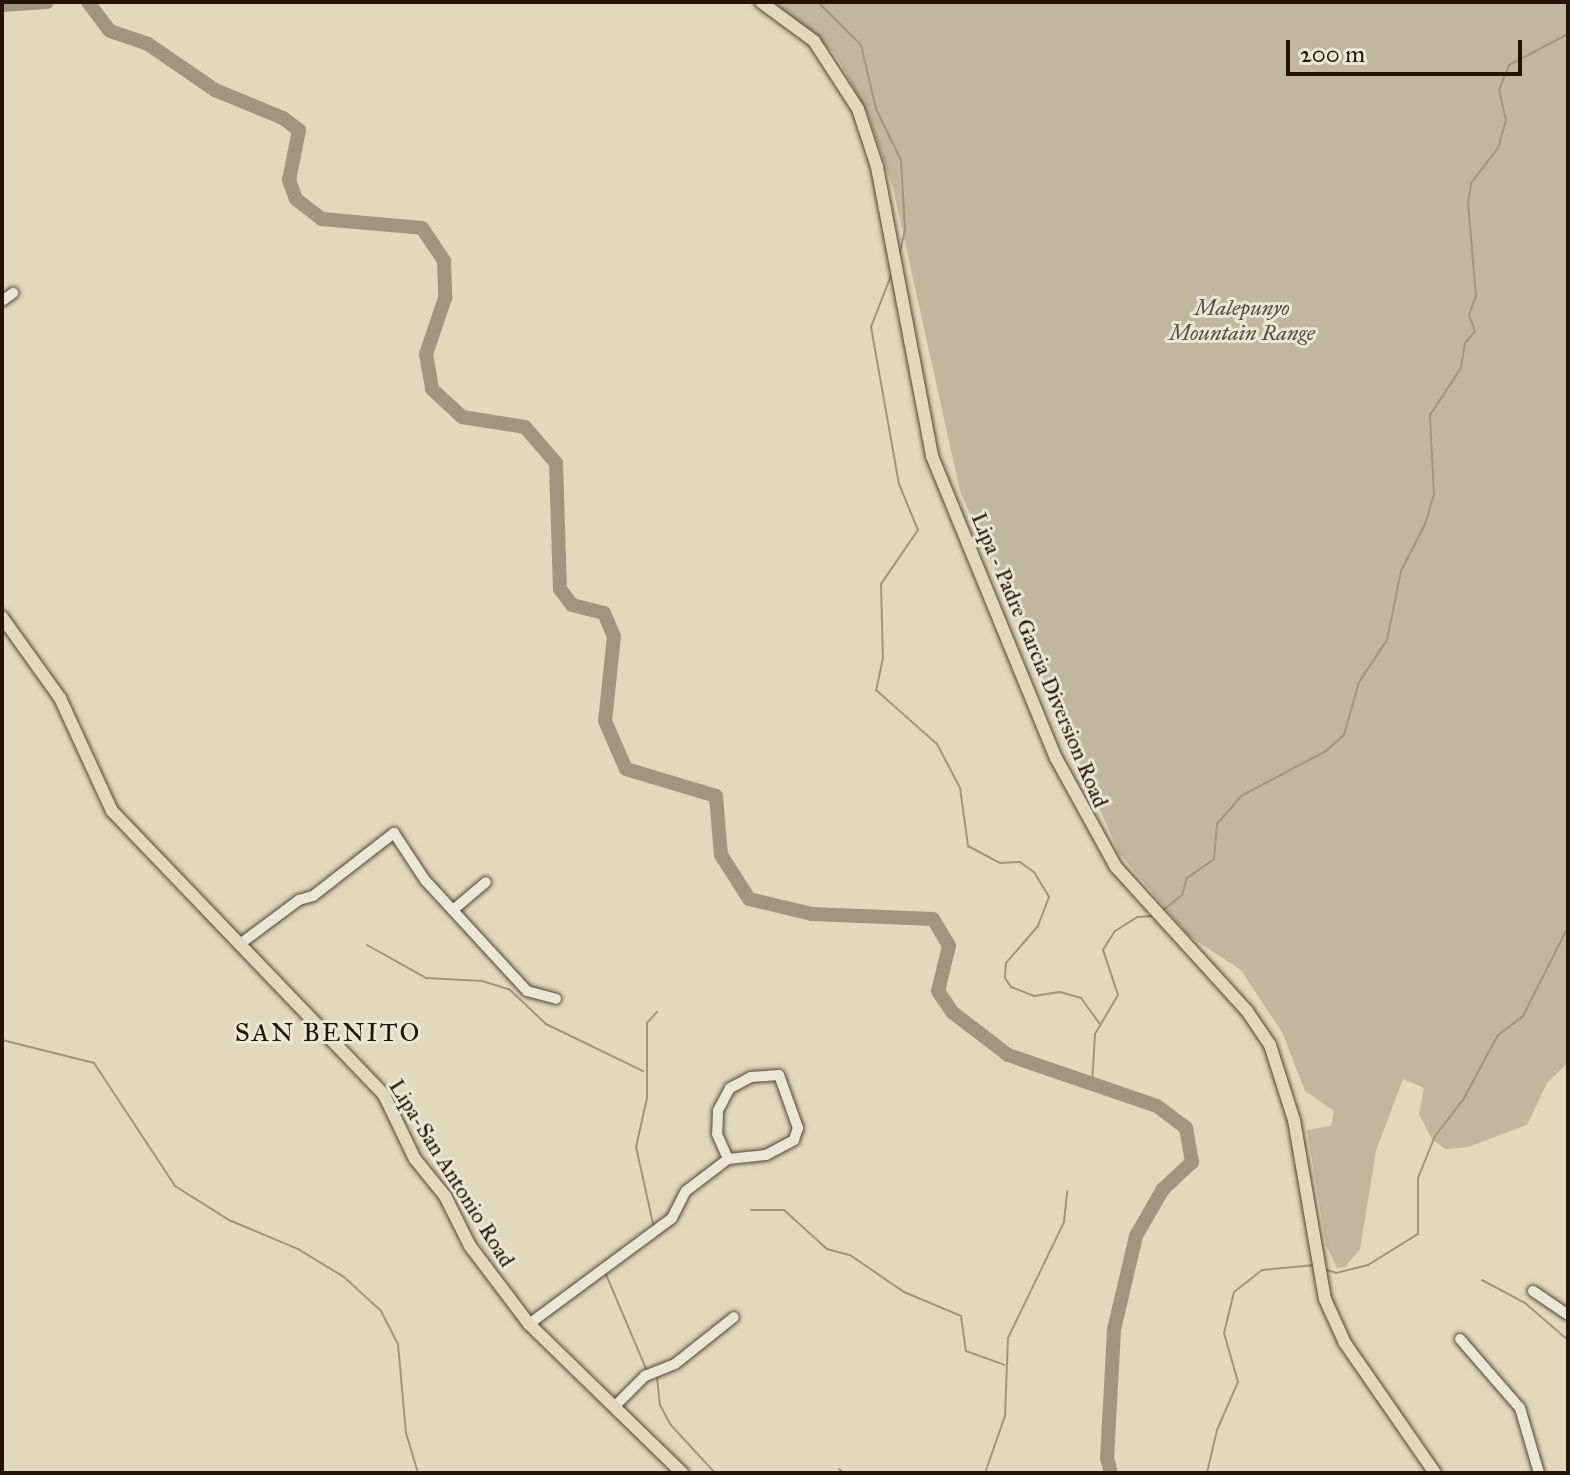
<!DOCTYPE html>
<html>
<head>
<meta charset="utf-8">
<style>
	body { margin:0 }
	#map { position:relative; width:1570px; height:1475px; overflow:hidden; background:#e1d8bd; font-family:"IM FELL Great Primer",serif }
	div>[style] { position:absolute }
	.green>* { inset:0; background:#c1b79e }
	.stream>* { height:2px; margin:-1px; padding:0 1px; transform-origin:1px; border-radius:1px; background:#a1957f }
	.river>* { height:14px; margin:-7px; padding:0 7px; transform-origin:7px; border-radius:7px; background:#a1957f }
	.roads { filter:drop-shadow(0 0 2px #544534) drop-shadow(0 0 2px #544534) }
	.minor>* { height:10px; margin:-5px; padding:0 5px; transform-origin:5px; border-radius:5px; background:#ece6d4 }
	.major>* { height:12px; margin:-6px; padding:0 6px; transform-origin:6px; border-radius:6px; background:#e1d8bd }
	span { translate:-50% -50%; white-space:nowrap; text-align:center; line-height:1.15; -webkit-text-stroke:6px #ece6d4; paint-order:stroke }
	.park-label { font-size:22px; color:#5c4d3b; font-style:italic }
	.street-label { font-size:22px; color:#251406 }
	.quarter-label { font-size:26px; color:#251406; letter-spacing:2px }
	.frame { position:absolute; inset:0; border:4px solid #251406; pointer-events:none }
	.scale { position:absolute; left:1286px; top:40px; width:236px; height:36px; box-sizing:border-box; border:4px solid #251406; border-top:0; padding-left:10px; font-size:24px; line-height:28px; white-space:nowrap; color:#251406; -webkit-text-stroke:6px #ece6d4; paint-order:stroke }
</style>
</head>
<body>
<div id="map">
	<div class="green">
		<i style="clip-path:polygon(774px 2px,1568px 2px,1568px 1063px,1547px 1083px,1527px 1125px,1468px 1147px,1445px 1149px,1432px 1139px,1419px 1114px,1424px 1088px,1403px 1079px,1376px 1151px,1360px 1249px,1345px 1267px,1337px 1268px,1326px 1245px,1307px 1130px,1331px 1126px,1334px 1111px,1305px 1091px,1282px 1032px,1241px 970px,1189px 936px,1119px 853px,960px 491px,893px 188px,868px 114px,835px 54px)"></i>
	</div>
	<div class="stream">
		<i style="left:818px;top:2px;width:61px;rotate:45deg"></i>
		<i style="left:861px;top:45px;width:66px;rotate:76.8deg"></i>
		<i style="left:876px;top:109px;width:57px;rotate:63.9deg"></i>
		<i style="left:901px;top:160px;width:70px;rotate:86.7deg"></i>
		<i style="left:905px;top:230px;width:27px;rotate:103deg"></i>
		<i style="left:892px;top:273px;width:58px;rotate:111.3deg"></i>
		<i style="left:871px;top:327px;width:159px;rotate:79.9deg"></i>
		<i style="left:899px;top:484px;width:50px;rotate:67.6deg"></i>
		<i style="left:918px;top:530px;width:65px;rotate:124.4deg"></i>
		<i style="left:881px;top:584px;width:74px;rotate:88.5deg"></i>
		<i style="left:883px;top:658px;width:33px;rotate:102deg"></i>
		<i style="left:876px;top:690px;width:81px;rotate:41.5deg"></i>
		<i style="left:937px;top:744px;width:50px;rotate:62.4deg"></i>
		<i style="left:960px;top:788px;width:59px;rotate:82.1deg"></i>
		<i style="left:968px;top:846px;width:36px;rotate:28deg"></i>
		<i style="left:1000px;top:863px;width:20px;rotate:-3deg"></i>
		<i style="left:1020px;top:862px;width:17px;rotate:36deg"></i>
		<i style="left:1034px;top:872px;width:29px;rotate:59deg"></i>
		<i style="left:1049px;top:897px;width:31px;rotate:111deg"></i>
		<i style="left:1038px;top:926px;width:49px;rotate:130.9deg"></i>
		<i style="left:1006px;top:963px;width:15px;rotate:94deg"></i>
		<i style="left:1005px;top:978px;width:11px;rotate:56deg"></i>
		<i style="left:1011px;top:987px;width:25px;rotate:21deg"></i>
		<i style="left:1034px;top:996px;width:26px;rotate:-9deg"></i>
		<i style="left:1060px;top:992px;width:22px;rotate:16deg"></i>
		<i style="left:1081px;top:998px;width:31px;rotate:54deg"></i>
		<i style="left:1161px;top:912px;width:27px;rotate:-39deg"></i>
		<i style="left:1182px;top:895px;width:18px;rotate:-74deg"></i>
		<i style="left:1187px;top:878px;width:33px;rotate:-35deg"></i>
		<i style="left:1214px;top:859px;width:35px;rotate:-85deg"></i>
		<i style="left:1217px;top:824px;width:37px;rotate:-49deg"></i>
		<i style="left:1241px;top:796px;width:96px;rotate:-27.9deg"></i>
		<i style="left:1326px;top:751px;width:24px;rotate:-42deg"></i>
		<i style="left:1344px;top:735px;width:55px;rotate:-74.2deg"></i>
		<i style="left:1359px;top:682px;width:50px;rotate:-56.3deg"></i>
		<i style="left:1387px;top:640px;width:70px;rotate:-78.5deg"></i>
		<i style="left:1401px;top:571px;width:53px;rotate:-62.9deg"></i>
		<i style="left:1425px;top:524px;width:30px;rotate:-73deg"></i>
		<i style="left:1434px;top:495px;width:80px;rotate:-92.9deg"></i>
		<i style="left:1430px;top:415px;width:56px;rotate:-56.6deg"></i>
		<i style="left:1461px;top:368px;width:25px;rotate:-81deg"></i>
		<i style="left:1465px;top:343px;width:16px;rotate:-50deg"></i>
		<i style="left:1475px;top:331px;width:17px;rotate:-111deg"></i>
		<i style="left:1469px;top:315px;width:20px;rotate:-70deg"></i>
		<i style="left:1476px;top:296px;width:93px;rotate:-94.9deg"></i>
		<i style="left:1468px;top:203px;width:20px;rotate:-81deg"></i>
		<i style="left:1471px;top:183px;width:44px;rotate:-52.4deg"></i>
		<i style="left:1498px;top:148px;width:29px;rotate:-74deg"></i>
		<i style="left:1506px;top:120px;width:31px;rotate:-103deg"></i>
		<i style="left:1499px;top:90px;width:27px;rotate:-68deg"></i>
		<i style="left:1509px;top:65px;width:67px;rotate:-27.7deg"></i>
		<i style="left:367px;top:945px;width:68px;rotate:29.2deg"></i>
		<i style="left:426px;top:978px;width:56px;rotate:3.1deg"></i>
		<i style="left:482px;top:981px;width:28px;rotate:17deg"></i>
		<i style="left:509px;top:989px;width:51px;rotate:43.4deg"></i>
		<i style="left:546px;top:1024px;width:108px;rotate:25.9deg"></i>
		<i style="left:2px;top:1040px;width:95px;rotate:14deg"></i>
		<i style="left:94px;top:1063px;width:147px;rotate:56.6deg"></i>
		<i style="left:175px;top:1186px;width:64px;rotate:32.2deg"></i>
		<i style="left:229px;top:1220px;width:75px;rotate:22.8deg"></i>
		<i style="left:298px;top:1249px;width:54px;rotate:31.3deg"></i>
		<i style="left:344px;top:1277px;width:50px;rotate:42.6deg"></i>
		<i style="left:381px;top:1311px;width:37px;rotate:63deg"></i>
		<i style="left:398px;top:1344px;width:89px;rotate:84.9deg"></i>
		<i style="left:406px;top:1433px;width:42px;rotate:73.3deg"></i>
		<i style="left:1092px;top:1085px;width:51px;rotate:-86.6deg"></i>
		<i style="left:1095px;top:1034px;width:45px;rotate:-59.5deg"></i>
		<i style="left:1118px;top:995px;width:47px;rotate:-108.4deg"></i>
		<i style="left:1103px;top:950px;width:22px;rotate:-58deg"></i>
		<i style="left:1115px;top:931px;width:26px;rotate:-32deg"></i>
		<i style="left:1137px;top:917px;width:15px;rotate:-4deg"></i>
		<i style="left:751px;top:1210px;width:33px"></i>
		<i style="left:784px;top:1210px;width:58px;rotate:42.2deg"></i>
		<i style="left:827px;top:1249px;width:24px;rotate:15deg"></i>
		<i style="left:850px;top:1255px;width:65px;rotate:34.4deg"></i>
		<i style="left:904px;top:1292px;width:62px;rotate:22.8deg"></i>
		<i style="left:961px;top:1316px;width:35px;rotate:82deg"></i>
		<i style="left:966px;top:1351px;width:41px;rotate:19.7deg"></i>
		<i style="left:654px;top:1228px;width:83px;rotate:-102.5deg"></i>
		<i style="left:636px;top:1147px;width:50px;rotate:-77.3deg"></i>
		<i style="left:647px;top:1098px;width:75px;rotate:-90deg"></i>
		<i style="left:647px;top:1023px;width:15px;rotate:-48deg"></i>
		<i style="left:1324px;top:1269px;width:13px;rotate:18deg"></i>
		<i style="left:1336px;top:1273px;width:33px;rotate:-14deg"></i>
		<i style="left:1368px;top:1265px;width:59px;rotate:-31.8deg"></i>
		<i style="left:1418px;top:1234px;width:56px;rotate:-90deg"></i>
		<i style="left:1418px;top:1178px;width:45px;rotate:-68deg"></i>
		<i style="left:1435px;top:1136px;width:46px;rotate:-52.1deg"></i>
		<i style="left:1463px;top:1100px;width:74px;rotate:-61.7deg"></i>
		<i style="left:1498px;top:1035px;width:31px;rotate:-37deg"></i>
		<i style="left:1523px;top:1016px;width:100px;rotate:-63.2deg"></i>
		<i style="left:605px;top:1272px;width:108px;rotate:67deg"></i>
		<i style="left:1482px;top:1280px;width:49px;rotate:28.1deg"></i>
		<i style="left:1525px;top:1303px;width:57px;rotate:40.7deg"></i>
		<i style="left:657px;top:1377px;width:28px;rotate:84deg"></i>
		<i style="left:660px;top:1405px;width:21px;rotate:62deg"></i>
		<i style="left:670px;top:1424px;width:67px;rotate:47.4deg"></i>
		<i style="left:839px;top:1469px;width:6px;rotate:45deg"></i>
		<i style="left:985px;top:1473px;width:60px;rotate:-70.7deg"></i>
		<i style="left:1005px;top:1416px;width:78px;rotate:-87.8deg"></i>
		<i style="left:1008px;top:1338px;width:129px;rotate:-64.2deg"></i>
		<i style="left:1064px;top:1222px;width:31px;rotate:-84deg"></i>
		<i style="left:1207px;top:1473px;width:44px;rotate:-76.9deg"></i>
		<i style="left:1217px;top:1430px;width:52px;rotate:-66.4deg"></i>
		<i style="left:1238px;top:1382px;width:51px;rotate:-105.9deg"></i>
		<i style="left:1224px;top:1333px;width:42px;rotate:-76.3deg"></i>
		<i style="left:1234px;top:1292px;width:36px;rotate:-38deg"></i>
		<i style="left:1262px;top:1270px;width:53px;rotate:-5.4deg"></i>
	</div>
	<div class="river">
		<i style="left:88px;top:2px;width:36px;rotate:53deg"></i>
		<i style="left:110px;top:31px;width:40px;rotate:18.9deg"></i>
		<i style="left:148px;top:44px;width:81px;rotate:34.5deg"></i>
		<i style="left:215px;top:90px;width:74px;rotate:22.4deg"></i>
		<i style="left:283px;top:118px;width:20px;rotate:37deg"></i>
		<i style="left:299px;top:130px;width:51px;rotate:101.3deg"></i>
		<i style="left:289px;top:180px;width:20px;rotate:70deg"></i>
		<i style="left:296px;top:199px;width:33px;rotate:38deg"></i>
		<i style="left:322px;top:219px;width:100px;rotate:5.1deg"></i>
		<i style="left:422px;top:228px;width:40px;rotate:56deg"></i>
		<i style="left:444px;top:261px;width:37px;rotate:88deg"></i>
		<i style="left:445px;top:298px;width:59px;rotate:108.7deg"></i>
		<i style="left:426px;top:354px;width:36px;rotate:80deg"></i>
		<i style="left:432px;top:389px;width:41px;rotate:43deg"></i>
		<i style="left:462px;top:417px;width:64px;rotate:9deg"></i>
		<i style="left:525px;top:427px;width:48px;rotate:49.3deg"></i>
		<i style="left:556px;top:463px;width:126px;rotate:88.2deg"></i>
		<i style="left:560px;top:589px;width:20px;rotate:53deg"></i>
		<i style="left:572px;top:605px;width:33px;rotate:14deg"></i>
		<i style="left:604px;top:613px;width:25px;rotate:67deg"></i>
		<i style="left:614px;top:636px;width:85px;rotate:96deg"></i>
		<i style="left:605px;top:721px;width:52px;rotate:66.4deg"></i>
		<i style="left:626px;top:769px;width:94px;rotate:16.7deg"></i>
		<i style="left:716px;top:796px;width:59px;rotate:85.2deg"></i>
		<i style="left:721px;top:855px;width:52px;rotate:57.5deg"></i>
		<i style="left:749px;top:899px;width:65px;rotate:13.4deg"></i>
		<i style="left:812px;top:914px;width:121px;rotate:2.4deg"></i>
		<i style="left:933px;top:919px;width:31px;rotate:59deg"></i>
		<i style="left:949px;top:946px;width:46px;rotate:103.7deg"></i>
		<i style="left:938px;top:991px;width:25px;rotate:56deg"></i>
		<i style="left:952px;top:1012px;width:71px;rotate:37.5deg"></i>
		<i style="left:1008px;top:1055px;width:157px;rotate:18.9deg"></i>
		<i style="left:1157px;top:1106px;width:36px;rotate:37deg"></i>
		<i style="left:1186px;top:1128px;width:35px;rotate:80deg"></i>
		<i style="left:1192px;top:1162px;width:40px;rotate:137deg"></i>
		<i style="left:1163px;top:1189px;width:54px;rotate:119.9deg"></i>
		<i style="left:1136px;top:1236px;width:97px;rotate:103.2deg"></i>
		<i style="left:1114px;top:1330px;width:128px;rotate:93.1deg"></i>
		<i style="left:1107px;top:1458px;width:16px;rotate:75deg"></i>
		<i style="left:2px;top:5px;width:45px;rotate:-3.8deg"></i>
	</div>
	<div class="roads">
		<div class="minor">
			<i style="left:2px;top:301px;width:14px;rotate:-36deg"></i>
			<i style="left:453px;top:910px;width:43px;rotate:-40.3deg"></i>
			<i style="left:240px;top:944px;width:74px;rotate:-36.7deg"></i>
			<i style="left:299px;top:900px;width:15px;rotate:-16deg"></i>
			<i style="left:313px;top:896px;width:103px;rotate:-37.9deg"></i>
			<i style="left:394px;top:833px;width:56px;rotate:56.6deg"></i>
			<i style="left:425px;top:880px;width:151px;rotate:47.4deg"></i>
			<i style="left:527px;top:991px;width:30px;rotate:15deg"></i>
			<i style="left:1533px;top:1291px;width:42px;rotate:34.4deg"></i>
			<i style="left:529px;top:1324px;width:178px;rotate:-36.5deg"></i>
			<i style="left:672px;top:1218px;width:30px;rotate:-63deg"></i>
			<i style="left:686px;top:1191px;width:53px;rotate:-37.3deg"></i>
			<i style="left:728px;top:1159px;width:38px;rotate:-6deg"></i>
			<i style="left:766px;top:1155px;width:32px;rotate:-28deg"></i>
			<i style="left:794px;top:1140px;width:13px;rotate:-72deg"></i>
			<i style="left:798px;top:1128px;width:56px;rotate:-109.7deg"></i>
			<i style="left:779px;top:1075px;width:28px;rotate:176deg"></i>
			<i style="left:751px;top:1077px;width:24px;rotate:152deg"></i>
			<i style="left:730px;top:1088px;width:26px;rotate:118deg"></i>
			<i style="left:718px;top:1111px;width:23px;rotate:92deg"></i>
			<i style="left:717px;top:1134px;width:27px;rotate:66deg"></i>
			<i style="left:1460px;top:1339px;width:91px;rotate:49deg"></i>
			<i style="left:1520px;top:1408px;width:68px;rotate:73.7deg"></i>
			<i style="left:615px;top:1406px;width:42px;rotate:-45deg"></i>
			<i style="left:645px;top:1376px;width:32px;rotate:-22deg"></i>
			<i style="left:675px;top:1364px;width:75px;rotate:-38.5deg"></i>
		</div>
		<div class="major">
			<i style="left:761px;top:2px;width:66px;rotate:36.3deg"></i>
			<i style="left:814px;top:41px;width:81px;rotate:57.1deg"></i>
			<i style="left:858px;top:109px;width:61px;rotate:71.9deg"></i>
			<i style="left:877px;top:167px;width:294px;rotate:79.2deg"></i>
			<i style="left:932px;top:456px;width:326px;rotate:67.7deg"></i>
			<i style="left:1056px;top:758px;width:124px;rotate:61.2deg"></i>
			<i style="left:1116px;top:867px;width:195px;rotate:47.7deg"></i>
			<i style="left:1247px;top:1011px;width:41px;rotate:55.9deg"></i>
			<i style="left:1270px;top:1045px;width:79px;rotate:72.3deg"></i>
			<i style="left:1294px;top:1120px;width:182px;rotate:80.2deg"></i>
			<i style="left:1325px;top:1299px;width:48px;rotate:65.6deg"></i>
			<i style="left:1345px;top:1343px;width:158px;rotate:55.3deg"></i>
			<i style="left:2px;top:617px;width:100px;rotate:54.4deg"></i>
			<i style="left:60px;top:698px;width:124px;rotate:65.3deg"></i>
			<i style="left:112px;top:811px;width:393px;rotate:46.2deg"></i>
			<i style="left:384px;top:1095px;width:71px;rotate:64.2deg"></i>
			<i style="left:415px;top:1159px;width:48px;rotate:51deg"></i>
			<i style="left:445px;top:1196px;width:56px;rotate:63.4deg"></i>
			<i style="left:470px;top:1246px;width:98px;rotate:52.9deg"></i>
			<i style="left:529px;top:1324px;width:214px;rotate:44.2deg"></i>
		</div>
	</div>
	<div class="park-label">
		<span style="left:1242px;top:320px">Malepunyo<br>Mountain Range</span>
	</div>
	<div class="street-label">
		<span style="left:1040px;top:660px;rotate:67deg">Lipa - Padre Garcia Diversion Road</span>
		<span style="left:452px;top:1173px;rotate:58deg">Lipa-San Antonio Road</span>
	</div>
	<div class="quarter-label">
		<span style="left:328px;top:1033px">SAN BENITO</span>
	</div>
	<div class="frame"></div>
	<div class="scale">200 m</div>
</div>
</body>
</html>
